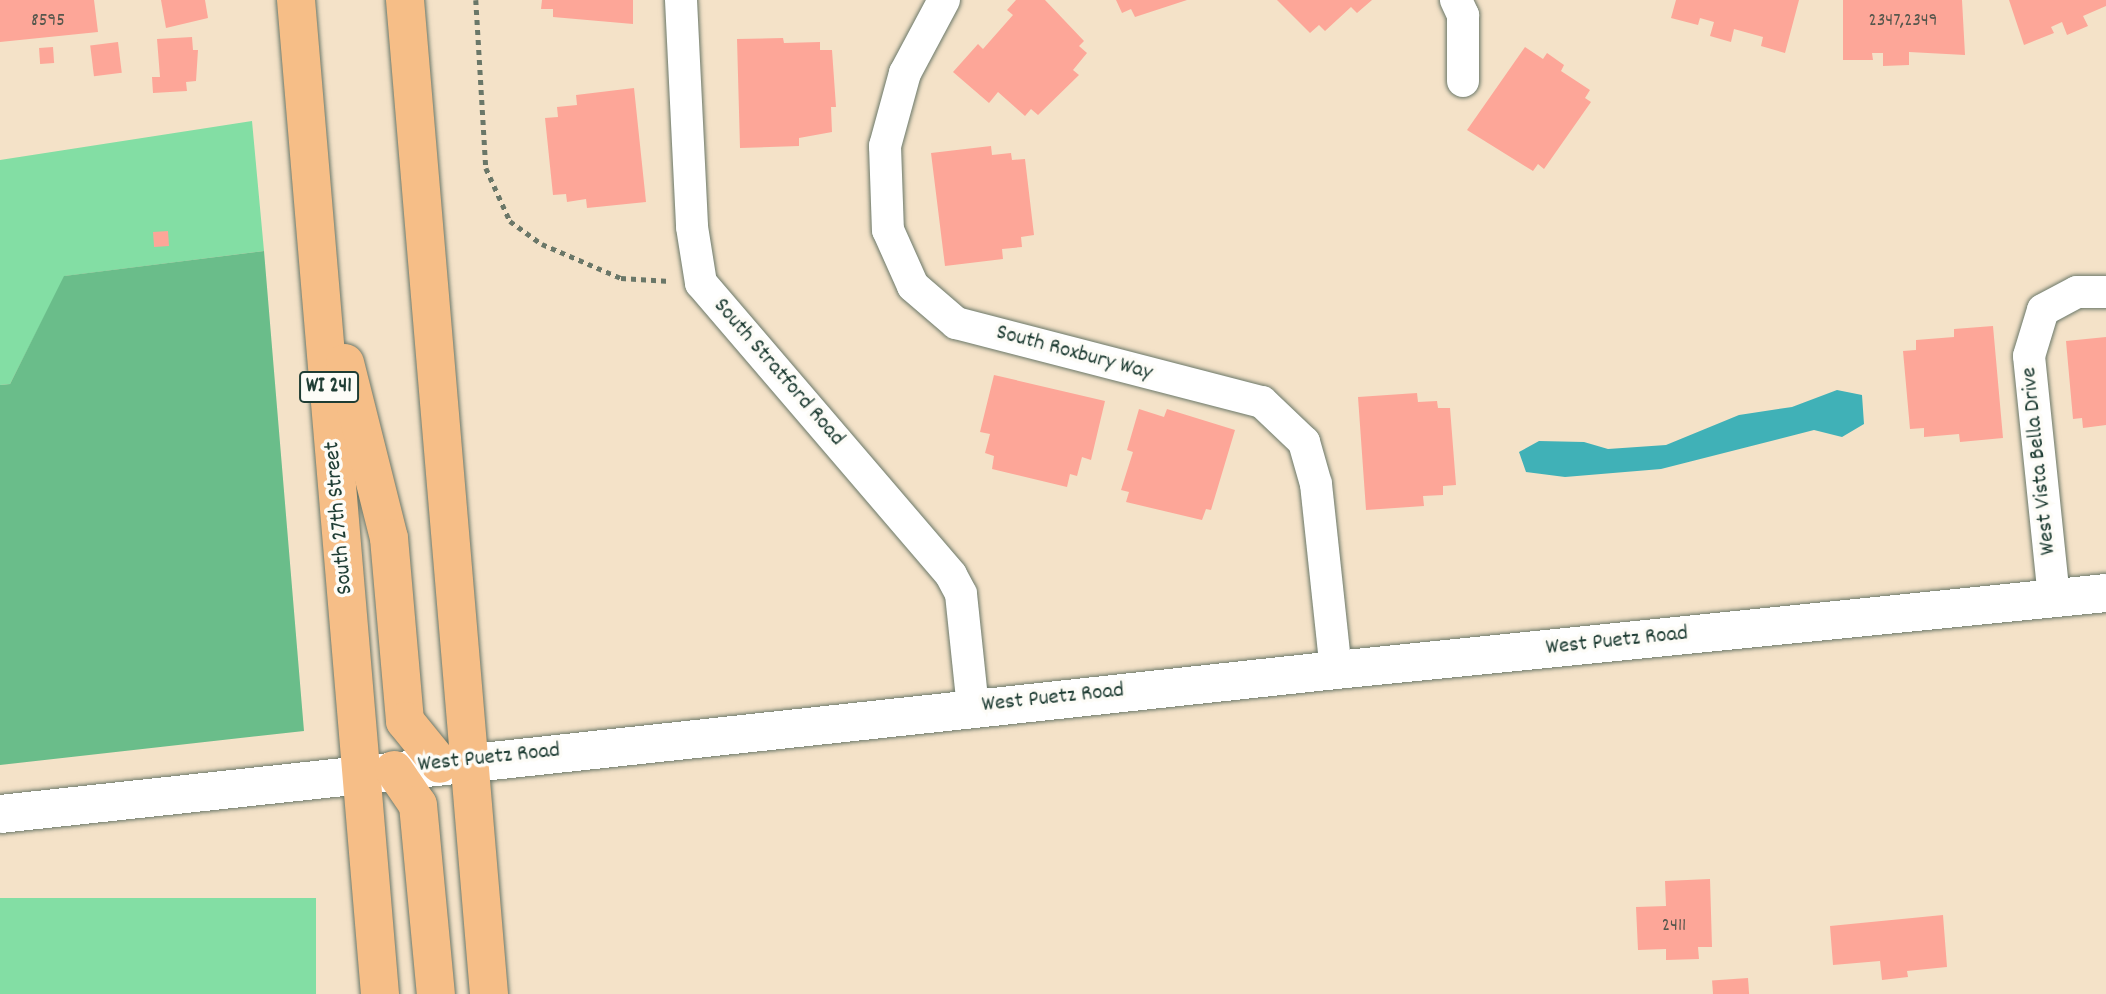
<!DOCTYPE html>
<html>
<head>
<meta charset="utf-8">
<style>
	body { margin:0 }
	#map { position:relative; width:2106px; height:994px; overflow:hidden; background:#f4e2c8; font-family:Dekko,sans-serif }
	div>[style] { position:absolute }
	.green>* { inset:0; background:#83dea4; transform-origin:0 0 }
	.forest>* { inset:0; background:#6abd8a }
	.water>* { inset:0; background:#40b1b7 }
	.building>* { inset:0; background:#fda698; transform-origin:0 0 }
	.path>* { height:4.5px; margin-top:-2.25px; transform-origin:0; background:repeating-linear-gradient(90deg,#6a7768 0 5px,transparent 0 10px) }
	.roads { filter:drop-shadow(0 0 2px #6a7768) drop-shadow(0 0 2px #6a7768) }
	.minor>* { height:32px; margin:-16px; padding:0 16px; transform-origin:16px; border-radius:16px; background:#fff }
	.tertiary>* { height:38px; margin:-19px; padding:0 19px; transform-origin:19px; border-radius:19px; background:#fff }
	.primary>* { height:38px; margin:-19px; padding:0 19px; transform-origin:19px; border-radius:19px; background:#f6be87 }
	span { translate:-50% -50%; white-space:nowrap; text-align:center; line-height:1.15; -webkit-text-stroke:7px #fdfcf7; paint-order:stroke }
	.number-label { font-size:19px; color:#56574d }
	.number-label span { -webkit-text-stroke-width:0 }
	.shield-label span { padding:2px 5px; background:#fdfcf7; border:2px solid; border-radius:5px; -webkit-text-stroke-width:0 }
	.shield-label { font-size:21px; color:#1f3d34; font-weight:700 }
	.street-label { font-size:23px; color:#1f3d34 }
</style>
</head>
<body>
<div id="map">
	<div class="green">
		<i style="clip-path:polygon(252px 121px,264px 251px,65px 276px,10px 384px,0 385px,0 160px)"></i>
		<i style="left:0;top:898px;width:316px;height:96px"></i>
	</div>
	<div class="forest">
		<i style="clip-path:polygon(264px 251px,304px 731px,0 765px,0 385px,10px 384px,64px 276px)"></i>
	</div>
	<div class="water">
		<i style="clip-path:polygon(1837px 390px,1862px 395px,1864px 424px,1842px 437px,1814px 430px,1661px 469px,1565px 477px,1526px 472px,1519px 452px,1539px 441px,1584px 442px,1608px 449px,1666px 445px,1739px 415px,1792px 407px)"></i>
	</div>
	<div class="building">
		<i style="clip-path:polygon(0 0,94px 0,98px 32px,0 42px)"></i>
		<i style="clip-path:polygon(161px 0,205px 0,208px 18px,166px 28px)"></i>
		<i style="clip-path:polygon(542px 0,633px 0,633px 24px,553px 17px,553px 9px,541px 9px)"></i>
		<i style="clip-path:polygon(1016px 0,1045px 0,1084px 41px,1079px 46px,1087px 53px,1073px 70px,1079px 75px,1038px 115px,1031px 109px,1025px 116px,998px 92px,989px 103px,953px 72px,978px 44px,983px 49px,1013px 15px,1007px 10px)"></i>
		<i style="clip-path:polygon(1116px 0,1187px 0,1135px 17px,1131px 9px,1122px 13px)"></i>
		<i style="clip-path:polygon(1277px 0,1372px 0,1357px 13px,1351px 7px,1325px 31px,1319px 25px,1310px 33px)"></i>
		<i style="clip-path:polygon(1676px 0,1799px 0,1785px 53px,1761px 46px,1763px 37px,1734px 29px,1731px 42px,1710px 36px,1714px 22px,1700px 18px,1698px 25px,1671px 18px)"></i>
		<i style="clip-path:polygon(1843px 0,1962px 0,1965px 55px,1909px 52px,1909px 65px,1883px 66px,1883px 53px,1872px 53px,1873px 60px,1843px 60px)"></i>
		<i style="clip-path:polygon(2009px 0,2106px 0,2106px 6px,2083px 16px,2088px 26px,2067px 35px,2062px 22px,2051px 27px,2054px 33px,2024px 45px)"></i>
		<i style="clip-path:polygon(192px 37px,193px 50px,198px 50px,196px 81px,186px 82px,187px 91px,153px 93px,152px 77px,160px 77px,157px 39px)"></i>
		<i style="clip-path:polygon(783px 38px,784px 43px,820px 42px,820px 50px,832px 50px,836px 107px,831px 107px,832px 132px,799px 138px,799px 146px,740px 148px,737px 39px)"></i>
		<i style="left:118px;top:42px;width:31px;height:28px;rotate:83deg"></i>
		<i style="left:53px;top:47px;width:16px;height:14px;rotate:86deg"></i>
		<i style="clip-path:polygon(1525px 47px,1543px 59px,1547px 53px,1564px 65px,1561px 71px,1590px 90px,1585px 98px,1591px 102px,1544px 169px,1538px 164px,1533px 171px,1467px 130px)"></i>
		<i style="clip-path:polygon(634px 88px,646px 202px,587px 208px,586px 199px,567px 202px,566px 194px,553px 195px,545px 118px,558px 117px,557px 107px,577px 105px,576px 95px)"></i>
		<i style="clip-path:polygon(991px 146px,992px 155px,1011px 153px,1012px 160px,1025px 159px,1034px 235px,1021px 237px,1022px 247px,1002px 249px,1003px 259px,945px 266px,931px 153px)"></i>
		<i style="left:168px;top:231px;width:15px;height:15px;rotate:86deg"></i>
		<i style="clip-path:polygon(1993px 326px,2003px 438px,1960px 442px,1959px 434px,1924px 437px,1924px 428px,1910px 429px,1903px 351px,1916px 350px,1916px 340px,1954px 337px,1954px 329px)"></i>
		<i style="clip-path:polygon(2106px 337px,2106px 425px,2083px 428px,2082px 418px,2073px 419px,2066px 341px)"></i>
		<i style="clip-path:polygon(994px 375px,1105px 401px,1091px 460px,1082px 457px,1077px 476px,1070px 474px,1067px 487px,992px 469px,994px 456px,985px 453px,990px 434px,980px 432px)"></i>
		<i style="clip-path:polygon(1417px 393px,1418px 402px,1437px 401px,1438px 408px,1450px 408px,1456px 485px,1443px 486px,1443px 495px,1423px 496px,1424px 506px,1366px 510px,1358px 397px)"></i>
		<i style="clip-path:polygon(1139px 409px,1164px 417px,1167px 409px,1235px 430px,1211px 510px,1206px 509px,1202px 520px,1126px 502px,1129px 492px,1121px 490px,1133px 452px,1127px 450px)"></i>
		<i style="clip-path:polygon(1710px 879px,1712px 947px,1698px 947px,1699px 959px,1666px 960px,1666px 949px,1638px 950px,1636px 907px,1666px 906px,1665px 881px)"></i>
		<i style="clip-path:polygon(1943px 915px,1947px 967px,1907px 971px,1908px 977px,1882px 980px,1880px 961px,1833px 965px,1830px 926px)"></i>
		<i style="left:1748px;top:978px;width:16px;height:36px;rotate:86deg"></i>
	</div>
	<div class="path">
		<i style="left:476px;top:0;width:168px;rotate:86.6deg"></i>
		<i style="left:486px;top:168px;width:58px;rotate:65.6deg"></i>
		<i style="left:510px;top:221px;width:39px;rotate:36deg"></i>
		<i style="left:542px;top:244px;width:86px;rotate:23.3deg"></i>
		<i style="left:621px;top:278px;width:49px;rotate:3.5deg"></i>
	</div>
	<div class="roads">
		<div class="minor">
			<i style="left:681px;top:0;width:227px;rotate:87.2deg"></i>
			<i style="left:692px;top:227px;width:57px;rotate:80.9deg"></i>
			<i style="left:701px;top:283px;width:384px;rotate:49.4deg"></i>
			<i style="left:951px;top:575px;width:21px;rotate:62deg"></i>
			<i style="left:961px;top:594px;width:115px;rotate:84deg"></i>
			<i style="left:944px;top:0;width:83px;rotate:118.1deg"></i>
			<i style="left:905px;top:73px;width:76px;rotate:105.3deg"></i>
			<i style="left:885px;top:146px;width:84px;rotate:88deg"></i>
			<i style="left:888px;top:230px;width:61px;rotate:65.9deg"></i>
			<i style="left:913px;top:286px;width:57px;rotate:40.7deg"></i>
			<i style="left:956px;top:323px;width:316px;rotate:14.5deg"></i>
			<i style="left:1262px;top:402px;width:58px;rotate:43.6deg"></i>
			<i style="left:1304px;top:442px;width:44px;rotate:74.1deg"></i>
			<i style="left:1316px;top:484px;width:187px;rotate:83.9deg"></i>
			<i style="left:1456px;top:0;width:17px;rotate:65deg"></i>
			<i style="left:1463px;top:15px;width:66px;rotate:90deg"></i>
			<i style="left:2054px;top:598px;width:243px;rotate:-95.9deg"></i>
			<i style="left:2029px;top:356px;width:48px;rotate:-73.1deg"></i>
			<i style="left:2043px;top:310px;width:38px;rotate:-28deg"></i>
			<i style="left:2077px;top:292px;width:29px"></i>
		</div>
		<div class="tertiary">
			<i style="left:0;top:814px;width:1344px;rotate:-6.15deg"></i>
			<i style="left:1336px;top:670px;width:774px;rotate:-5.71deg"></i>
		</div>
		<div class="primary">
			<i style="left:296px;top:0;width:998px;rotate:85.17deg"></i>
			<i style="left:405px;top:0;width:998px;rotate:85.17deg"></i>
			<i style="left:345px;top:363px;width:180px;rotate:75.9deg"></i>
			<i style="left:389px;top:538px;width:184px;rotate:85deg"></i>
			<i style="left:405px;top:721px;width:55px;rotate:50.9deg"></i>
			<i style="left:394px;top:770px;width:42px;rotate:55.6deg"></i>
			<i style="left:418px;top:805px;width:190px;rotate:84.6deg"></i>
		</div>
	</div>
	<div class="number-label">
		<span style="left:48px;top:22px">8595</span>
		<span style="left:1903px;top:22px">2347,2349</span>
		<span style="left:1674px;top:927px">2411</span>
	</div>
	<div class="shield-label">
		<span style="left:329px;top:387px">WI 241</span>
	</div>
	<div class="street-label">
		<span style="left:1074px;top:354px;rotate:15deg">South Roxbury Way</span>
		<span style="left:778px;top:373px;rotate:49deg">South Stratford Road</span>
		<span style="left:2040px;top:461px;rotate:-96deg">West Vista Bella Drive</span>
		<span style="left:340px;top:518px;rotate:-95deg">South 27th Street</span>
		<span style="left:1617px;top:642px;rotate:-6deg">West Puetz Road</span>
		<span style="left:1053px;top:699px;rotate:-6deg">West Puetz Road</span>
		<span style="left:489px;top:759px;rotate:-6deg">West Puetz Road</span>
	</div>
</div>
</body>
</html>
